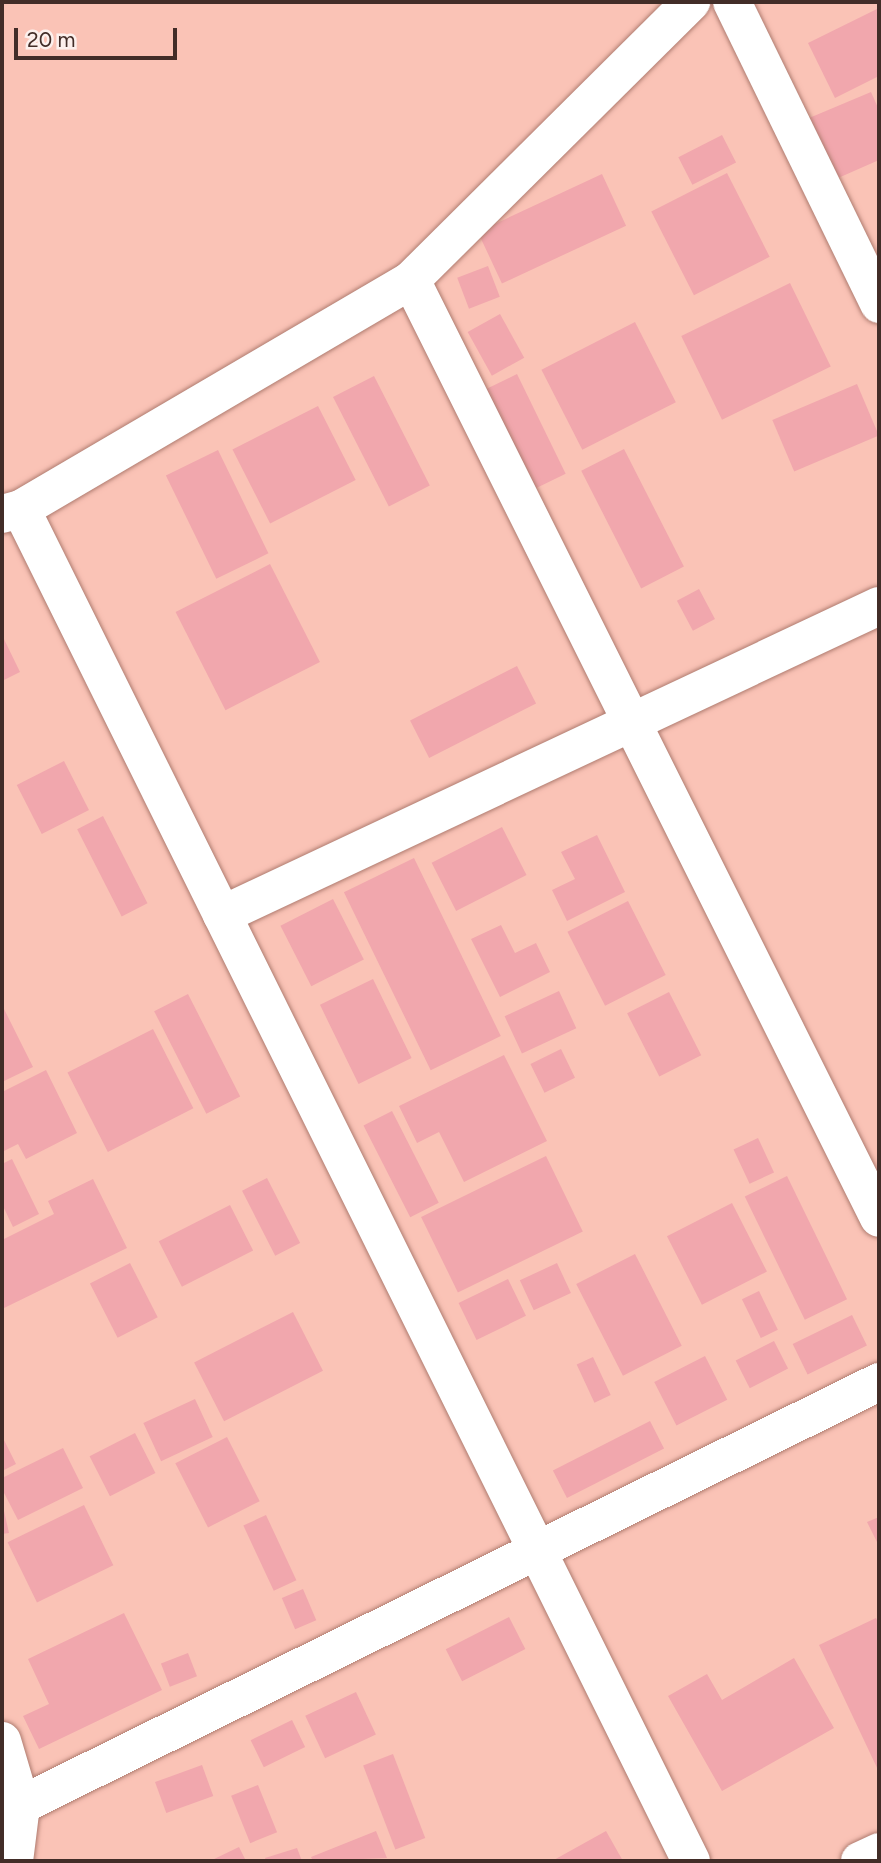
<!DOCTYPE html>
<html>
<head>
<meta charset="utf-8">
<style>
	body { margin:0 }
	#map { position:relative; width:881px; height:1863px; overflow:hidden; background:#fac3b6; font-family:Figtree,sans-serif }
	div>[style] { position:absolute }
	.building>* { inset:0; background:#f1a7ad; transform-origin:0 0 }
	.roads { filter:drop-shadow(0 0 2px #af7c70) drop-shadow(0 0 2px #af7c70) }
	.minor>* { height:38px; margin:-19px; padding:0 19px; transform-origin:19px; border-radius:19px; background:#fff }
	span { translate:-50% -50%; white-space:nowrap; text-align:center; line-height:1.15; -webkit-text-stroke:7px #fcf0ed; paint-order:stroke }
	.frame { position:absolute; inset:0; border:4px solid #422d28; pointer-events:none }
	.scale { position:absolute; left:14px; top:28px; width:163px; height:32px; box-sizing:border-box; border:4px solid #422d28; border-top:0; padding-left:9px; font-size:21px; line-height:24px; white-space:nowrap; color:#422d28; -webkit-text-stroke:5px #fcf0ed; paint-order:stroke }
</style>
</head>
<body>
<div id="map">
	<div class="building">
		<i style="clip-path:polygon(879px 8px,879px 76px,835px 98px,808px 43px)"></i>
		<i style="clip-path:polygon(871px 92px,879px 110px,879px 160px,829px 182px,802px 121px)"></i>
		<i style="left:722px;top:135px;width:31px;height:49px;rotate:63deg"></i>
		<i style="left:727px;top:173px;width:94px;height:85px;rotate:63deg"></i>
		<i style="left:602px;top:174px;width:57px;height:137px;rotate:65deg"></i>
		<i style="left:488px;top:266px;width:33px;height:33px;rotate:69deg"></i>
		<i style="left:790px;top:283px;width:93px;height:121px;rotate:64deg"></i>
		<i style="left:500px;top:314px;width:50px;height:37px;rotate:61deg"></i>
		<i style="left:635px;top:322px;width:90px;height:105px;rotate:63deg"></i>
		<i style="left:517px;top:374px;width:111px;height:40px;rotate:64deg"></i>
		<i style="left:374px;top:376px;width:123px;height:46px;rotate:63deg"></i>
		<i style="left:857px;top:384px;width:56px;height:92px;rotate:67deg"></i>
		<i style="left:318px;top:406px;width:83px;height:96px;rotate:63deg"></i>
		<i style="left:624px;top:449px;width:132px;height:48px;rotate:63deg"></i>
		<i style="left:218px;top:450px;width:115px;height:58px;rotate:64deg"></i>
		<i style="left:270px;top:564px;width:110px;height:106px;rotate:63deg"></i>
		<i style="left:699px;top:589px;width:34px;height:25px;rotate:62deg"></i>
		<i style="clip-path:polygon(2px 635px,20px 672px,2px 681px)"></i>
		<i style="left:517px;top:666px;width:42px;height:120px;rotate:63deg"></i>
		<i style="left:64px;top:761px;width:55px;height:53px;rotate:63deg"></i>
		<i style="left:103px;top:816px;width:98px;height:29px;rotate:63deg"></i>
		<i style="left:502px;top:827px;width:54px;height:79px;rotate:63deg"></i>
		<i style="clip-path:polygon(597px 835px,625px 892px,567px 921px,552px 890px,575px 879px,561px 852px)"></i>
		<i style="left:414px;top:858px;width:198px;height:78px;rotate:64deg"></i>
		<i style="left:333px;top:899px;width:68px;height:59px;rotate:63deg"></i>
		<i style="left:628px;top:901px;width:83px;height:68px;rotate:63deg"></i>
		<i style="clip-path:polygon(501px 925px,515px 953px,536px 943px,550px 972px,500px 997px,471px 939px)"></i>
		<i style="left:373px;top:979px;width:88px;height:59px;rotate:64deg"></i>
		<i style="left:559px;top:991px;width:41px;height:60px;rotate:65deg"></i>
		<i style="left:669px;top:992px;width:71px;height:47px;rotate:63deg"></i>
		<i style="left:188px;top:994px;width:115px;height:38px;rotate:63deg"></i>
		<i style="clip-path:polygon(2px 1005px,33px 1067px,2px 1082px)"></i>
		<i style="left:153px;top:1029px;width:89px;height:96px;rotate:63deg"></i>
		<i style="left:561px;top:1049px;width:32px;height:34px;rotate:64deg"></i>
		<i style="clip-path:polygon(504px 1055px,547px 1141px,464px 1182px,439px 1132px,417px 1143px,399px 1106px)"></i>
		<i style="clip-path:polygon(46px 1070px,77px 1133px,26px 1159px,18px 1144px,2px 1152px,2px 1092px)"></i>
		<i style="left:392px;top:1111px;width:103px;height:32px;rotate:63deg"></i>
		<i style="left:758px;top:1138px;width:38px;height:27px;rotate:65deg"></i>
		<i style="left:546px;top:1156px;width:84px;height:139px;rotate:64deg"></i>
		<i style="clip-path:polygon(12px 1159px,39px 1214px,13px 1227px,2px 1204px,2px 1164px)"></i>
		<i style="left:787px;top:1176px;width:137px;height:47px;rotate:64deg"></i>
		<i style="left:267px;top:1178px;width:73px;height:28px;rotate:63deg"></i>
		<i style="clip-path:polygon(93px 1179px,127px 1248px,2px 1309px,2px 1240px,54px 1214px,48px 1201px)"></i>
		<i style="left:732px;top:1203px;width:77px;height:73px;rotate:63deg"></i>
		<i style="left:230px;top:1205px;width:51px;height:80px;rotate:63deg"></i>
		<i style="left:635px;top:1254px;width:103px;height:66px;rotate:63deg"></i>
		<i style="left:130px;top:1263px;width:61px;height:45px;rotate:63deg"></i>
		<i style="left:557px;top:1263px;width:33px;height:41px;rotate:65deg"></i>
		<i style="left:508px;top:1279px;width:41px;height:55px;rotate:64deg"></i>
		<i style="left:759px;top:1291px;width:43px;height:19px;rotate:64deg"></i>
		<i style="left:293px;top:1312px;width:66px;height:111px;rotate:63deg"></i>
		<i style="left:852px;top:1315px;width:34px;height:66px;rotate:64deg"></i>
		<i style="left:774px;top:1341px;width:31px;height:43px;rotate:63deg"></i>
		<i style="left:705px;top:1356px;width:49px;height:57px;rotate:63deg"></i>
		<i style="left:593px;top:1357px;width:42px;height:18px;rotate:65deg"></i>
		<i style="left:195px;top:1399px;width:42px;height:57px;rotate:65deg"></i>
		<i style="left:650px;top:1421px;width:31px;height:109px;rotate:63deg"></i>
		<i style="left:135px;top:1433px;width:45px;height:51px;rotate:63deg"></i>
		<i style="clip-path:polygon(2px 1436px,16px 1464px,2px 1471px)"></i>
		<i style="left:227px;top:1437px;width:72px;height:58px;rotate:63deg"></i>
		<i style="clip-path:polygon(63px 1448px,83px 1488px,18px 1520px,2px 1489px,2px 1478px)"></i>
		<i style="clip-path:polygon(2px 1502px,9px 1533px,2px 1534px)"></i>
		<i style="left:84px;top:1505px;width:67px;height:85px;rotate:64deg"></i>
		<i style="left:266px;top:1515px;width:72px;height:25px;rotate:65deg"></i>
		<i style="clip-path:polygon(879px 1517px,879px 1546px,867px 1522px)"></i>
		<i style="left:303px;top:1589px;width:34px;height:23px;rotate:67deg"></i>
		<i style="clip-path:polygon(124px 1613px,162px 1690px,39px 1749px,23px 1716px,49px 1704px,28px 1659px)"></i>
		<i style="left:509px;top:1617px;width:36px;height:71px;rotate:63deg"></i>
		<i style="clip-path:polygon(876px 1618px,879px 1624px,879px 1772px,819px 1645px)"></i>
		<i style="left:188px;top:1653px;width:25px;height:29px;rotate:69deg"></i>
		<i style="clip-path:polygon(794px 1658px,834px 1728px,722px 1791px,668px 1696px,707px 1674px,722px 1700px)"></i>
		<i style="left:356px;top:1692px;width:47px;height:56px;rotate:65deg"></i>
		<i style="left:292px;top:1720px;width:30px;height:46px;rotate:64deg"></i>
		<i style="left:393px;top:1754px;width:90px;height:32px;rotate:69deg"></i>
		<i style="left:202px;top:1765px;width:33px;height:50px;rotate:70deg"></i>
		<i style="left:258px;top:1785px;width:51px;height:29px;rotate:68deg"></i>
		<i style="clip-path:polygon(376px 1831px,387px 1858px,313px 1861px,311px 1857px)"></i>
		<i style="clip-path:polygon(606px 1831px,623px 1861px,552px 1861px)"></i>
		<i style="clip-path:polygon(239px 1847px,246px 1861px,210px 1861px)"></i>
		<i style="clip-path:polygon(297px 1848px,302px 1861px,266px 1861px,265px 1858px)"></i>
	</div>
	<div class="roads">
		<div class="minor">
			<i style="left:732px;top:2px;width:336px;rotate:64deg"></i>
			<i style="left:411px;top:280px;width:1048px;rotate:63.48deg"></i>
			<i style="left:21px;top:509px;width:1509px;rotate:63.64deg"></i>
			<i style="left:2px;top:514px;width:20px;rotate:-15deg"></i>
			<i style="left:21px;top:509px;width:452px;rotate:-30.4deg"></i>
			<i style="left:411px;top:280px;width:395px;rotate:-44.8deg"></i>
			<i style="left:222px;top:915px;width:726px;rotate:-25.19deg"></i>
			<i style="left:2px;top:1741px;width:67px;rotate:73.5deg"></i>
			<i style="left:21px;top:1805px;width:56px;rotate:97.1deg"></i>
			<i style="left:21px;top:1805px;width:957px;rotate:-26.24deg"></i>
			<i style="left:860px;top:1861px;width:21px;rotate:-25deg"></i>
		</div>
	</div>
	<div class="frame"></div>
	<div class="scale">20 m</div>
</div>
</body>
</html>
